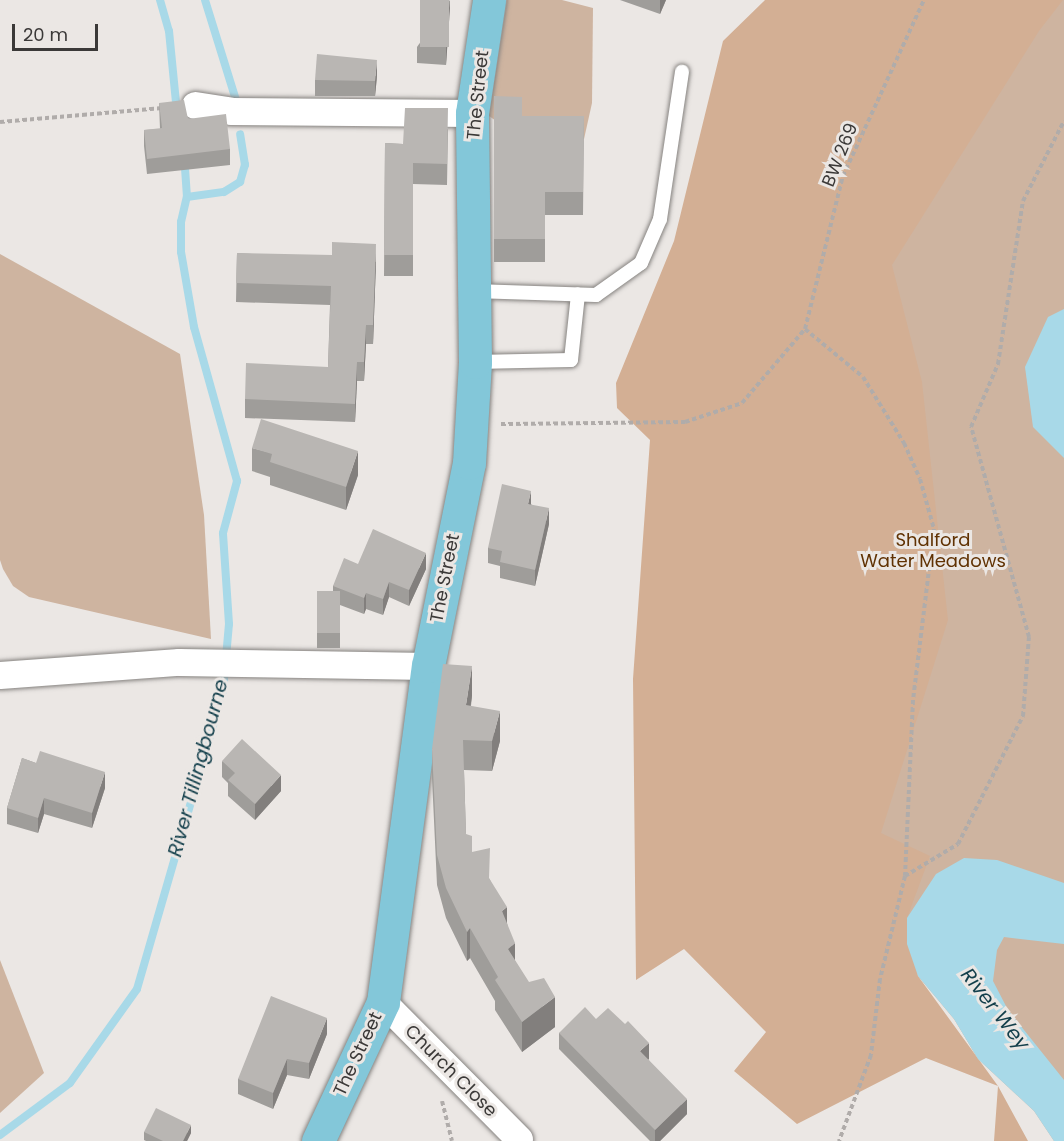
<!DOCTYPE html>
<html>
<head>
<meta charset="utf-8">
<style>
	body { margin:0 }
	#map { position:relative; width:1064px; height:1141px; overflow:hidden; background:#ebe7e4; font-family:Poppins,sans-serif }
	div>[style] { position:absolute }
	.green>* { inset:0; background:#ceb4a0 }
	.forest>* { inset:0; background:#d3af94 }
	.water>* { inset:0; background:#a8d9e8 }
	.stream>* { height:8px; margin:-4px; padding:0 4px; transform-origin:4px; border-radius:4px; background:#a8d9e8 }
	.path>* { height:4px; margin-top:-2px; transform-origin:0; background:repeating-linear-gradient(90deg,#b0acaa 0 4.5px,transparent 0 7.5px) }
	.roads { filter:drop-shadow(0 0 2px #868380) drop-shadow(0 0 2px #868380) }
	.lane>* { height:14px; margin:-7px; padding:0 7px; transform-origin:7px; border-radius:7px; background:#fff }
	.street>* { height:27px; margin:-13.5px; padding:0 13.5px; transform-origin:13.5px; border-radius:13.5px; background:#fff }
	.primary>* { height:33px; margin:-16.5px; padding:0 16.5px; transform-origin:16.5px; border-radius:16.5px; background:#83c7d9 }
	.wall>* { inset:0; background:#9f9d9a }
	.shaded-wall>* { inset:0; background:#827f7d }
	.building>* { inset:0; background:#b9b6b3; transform-origin:0 0 }
	span { translate:-50% -50%; white-space:nowrap; text-align:center; line-height:1.15; -webkit-text-stroke:6px #ebe7e4; paint-order:stroke }
	.street-label { font-size:18px; color:#3b3938 }
	.park-label { font-size:18px; color:#603203 }
	.water-label { font-size:20px; color:#133f4b; font-style:italic }
	.scale { position:absolute; left:12px; top:24px; width:86px; height:27px; box-sizing:border-box; border:3px solid #3b3938; border-top:0; padding-left:8px; font-size:18px; line-height:21px; white-space:nowrap; color:#3b3938; -webkit-text-stroke:4px #ebe7e4; paint-order:stroke }
</style>
</head>
<body>
<div id="map">
	<div class="green">
		<i style="clip-path:polygon(507px 0,562px 0,593px 8px,592px 103px,584px 139px,522px 139px,489px 116px)"></i>
		<i style="clip-path:polygon(933px 0,1064px 0,1064px 1141px,1054px 1141px,1034px 1111px,978px 1059px,954px 1019px,918px 976px,801px 672px)"></i>
		<i style="clip-path:polygon(0 254px,180px 354px,204px 515px,211px 639px,29px 597px,13px 586px,3px 569px,0 560px)"></i>
		<i style="clip-path:polygon(0 960px,44px 1073px,0 1113px)"></i>
	</div>
	<div class="forest">
		<i style="clip-path:polygon(765px 0,1063px 0,1039px 31px,892px 265px,922px 382px,948px 620px,881px 833px,930px 856px,907px 918px,918px 976px,998px 1086px,1028px 1141px,994px 1141px,998px 1086px,926px 1058px,797px 1124px,734px 1071px,766px 1032px,684px 949px,636px 980px,633px 679px,650px 440px,617px 408px,616px 383px,674px 241px,723px 41px)"></i>
	</div>
	<div class="water">
		<i style="clip-path:polygon(1064px 309px,1064px 458px,1033px 427px,1025px 367px,1048px 317px)"></i>
		<i style="clip-path:polygon(964px 858px,997px 860px,1064px 883px,1064px 944px,1004px 937px,997px 950px,993px 981px,1008px 1010px,1064px 1080px,1064px 1141px,1054px 1141px,1034px 1111px,978px 1059px,954px 1019px,918px 976px,907px 944px,907px 918px,936px 874px)"></i>
	</div>
	<div class="stream">
		<i style="left:160px;top:0;width:32px;rotate:74deg"></i>
		<i style="left:169px;top:31px;width:81px;rotate:84.4deg"></i>
		<i style="left:205px;top:0;width:105px;rotate:72.8deg"></i>
		<i style="left:187px;top:197px;width:37px;rotate:-8deg"></i>
		<i style="left:224px;top:192px;width:19px;rotate:-32deg"></i>
		<i style="left:240px;top:182px;width:18px;rotate:-74deg"></i>
		<i style="left:245px;top:165px;width:31px;rotate:-99deg"></i>
		<i style="left:0;top:1135px;width:87px;rotate:-36.6deg"></i>
		<i style="left:70px;top:1083px;width:115px;rotate:-54.5deg"></i>
		<i style="left:137px;top:989px;width:310px;rotate:-73.9deg"></i>
		<i style="left:223px;top:691px;width:67px;rotate:-84.9deg"></i>
		<i style="left:229px;top:624px;width:91px;rotate:-93.8deg"></i>
		<i style="left:223px;top:533px;width:54px;rotate:-74.9deg"></i>
		<i style="left:237px;top:481px;width:160px;rotate:-105.6deg"></i>
		<i style="left:194px;top:327px;width:76px;rotate:-99.8deg"></i>
		<i style="left:181px;top:252px;width:30px;rotate:-90deg"></i>
		<i style="left:181px;top:222px;width:26px;rotate:-77deg"></i>
		<i style="left:187px;top:197px;width:27px;rotate:-94deg"></i>
	</div>
	<div class="path">
		<i style="left:0;top:122px;width:163px;rotate:-4.9deg"></i>
		<i style="left:805px;top:329px;width:75px;rotate:39.6deg"></i>
		<i style="left:863px;top:377px;width:78px;rotate:58.2deg"></i>
		<i style="left:904px;top:443px;width:39px;rotate:66deg"></i>
		<i style="left:920px;top:479px;width:52px;rotate:74.4deg"></i>
		<i style="left:934px;top:529px;width:172px;rotate:97deg"></i>
		<i style="left:913px;top:700px;width:176px;rotate:92.6deg"></i>
		<i style="left:905px;top:876px;width:106px;rotate:103.6deg"></i>
		<i style="left:880px;top:979px;width:77px;rotate:96.8deg"></i>
		<i style="left:871px;top:1055px;width:92px;rotate:110.4deg"></i>
		<i style="left:501px;top:424px;width:184px;rotate:-0.6deg"></i>
		<i style="left:685px;top:422px;width:60px;rotate:-18.4deg"></i>
		<i style="left:742px;top:403px;width:97px;rotate:-49.6deg"></i>
		<i style="left:805px;top:329px;width:158px;rotate:-76.1deg"></i>
		<i style="left:843px;top:176px;width:194px;rotate:-65.3deg"></i>
		<i style="left:905px;top:876px;width:62px;rotate:-31.1deg"></i>
		<i style="left:958px;top:844px;width:144px;rotate:-63.1deg"></i>
		<i style="left:1023px;top:716px;width:79px;rotate:-85.7deg"></i>
		<i style="left:1029px;top:637px;width:218px;rotate:-105.4deg"></i>
		<i style="left:971px;top:427px;width:69px;rotate:-66.8deg"></i>
		<i style="left:998px;top:364px;width:165px;rotate:-81.3deg"></i>
		<i style="left:1023px;top:201px;width:90px;rotate:-62.9deg"></i>
		<i style="left:442px;top:1101px;width:41px;rotate:76deg"></i>
	</div>
	<div class="roads">
		<div class="lane">
			<i style="left:474px;top:291px;width:122px;rotate:1.9deg"></i>
			<i style="left:596px;top:295px;width:55px;rotate:-35.4deg"></i>
			<i style="left:641px;top:263px;width:48px;rotate:-66.6deg"></i>
			<i style="left:660px;top:219px;width:149px;rotate:-81.5deg"></i>
			<i style="left:475px;top:362px;width:96px;rotate:-1.2deg"></i>
			<i style="left:571px;top:360px;width:66px;rotate:-83.9deg"></i>
		</div>
		<div class="street">
			<i style="left:195px;top:105px;width:36px;rotate:9deg"></i>
			<i style="left:231px;top:111px;width:241px;rotate:0.5deg"></i>
			<i style="left:0;top:675px;width:179px;rotate:-4.2deg"></i>
			<i style="left:179px;top:662px;width:249px;rotate:0.9deg"></i>
			<i style="left:383px;top:1002px;width:193px;rotate:45.2deg"></i>
		</div>
		<div class="primary">
			<i style="left:318px;top:1141px;width:153px;rotate:-64.9deg"></i>
			<i style="left:383px;top:1002px;width:339px;rotate:-82.4deg"></i>
			<i style="left:428px;top:666px;width:207px;rotate:-78.6deg"></i>
			<i style="left:469px;top:463px;width:101px;rotate:-86.6deg"></i>
			<i style="left:475px;top:362px;width:249px;rotate:-90.7deg"></i>
			<i style="left:472px;top:113px;width:114px;rotate:-81.4deg"></i>
		</div>
	</div>
	<div class="wall">
		<i style="clip-path:polygon(450px 0,446px 65px,417px 63px,417px 47px)"></i>
		<i style="clip-path:polygon(620px 0,666px 0,660px 14px)"></i>
		<i style="clip-path:polygon(377px 76px,375px 96px,315px 96px,315px 80px)"></i>
		<i style="clip-path:polygon(494px 96px,522px 116px,584px 116px,583px 215px,545px 215px,545px 262px,494px 262px)"></i>
		<i style="clip-path:polygon(159px 103px,188px 119px,230px 149px,230px 165px,147px 174px,144px 146px,144px 130px,160px 129px)"></i>
		<i style="clip-path:polygon(448px 129px,447px 185px,413px 184px,413px 276px,384px 276px,385px 143px,403px 144px)"></i>
		<i style="clip-path:polygon(237px 253px,376px 262px,373px 344px,366px 344px,364px 381px,357px 381px,355px 422px,245px 418px,245px 399px,328px 367px,330px 305px,236px 302px)"></i>
		<i style="clip-path:polygon(252px 448px,358px 475px,346px 510px,270px 485px,270px 477px,252px 471px)"></i>
		<i style="clip-path:polygon(531px 504px,549px 524px,535px 586px,500px 578px,500px 566px,488px 563px,488px 548px)"></i>
		<i style="clip-path:polygon(358px 564px,426px 569px,409px 606px,389px 597px,383px 615px,366px 609px,364px 614px,340px 605px,340px 648px,317px 648px,317px 591px,333px 591px,333px 586px)"></i>
		<i style="clip-path:polygon(472px 696px,471px 706px,500px 741px,492px 771px,464px 770px,466px 834px,472px 852px,490px 880px,507px 923px,515px 961px,555px 1027px,522px 1052px,495px 1010px,495px 1001px,470px 958px,467px 961px,446px 918px,437px 885px,432px 778px,432px 749px)"></i>
		<i style="clip-path:polygon(22px 758px,105px 788px,92px 828px,44px 814px,38px 833px,7px 824px,7px 808px)"></i>
		<i style="clip-path:polygon(222px 761px,281px 791px,255px 820px,228px 796px,228px 783px,222px 777px)"></i>
		<i style="clip-path:polygon(596px 1019px,649px 1059px,648px 1059px,687px 1114px,660px 1141px,650px 1141px,559px 1049px,559px 1033px)"></i>
		<i style="clip-path:polygon(327px 1034px,309px 1079px,287px 1075px,273px 1109px,238px 1094px,238px 1079px)"></i>
		<i style="clip-path:polygon(144px 1132px,191px 1133px,187px 1141px,146px 1141px,144px 1140px)"></i>
	</div>
	<div class="shaded-wall">
		<i style="clip-path:polygon(449px 0,450px 8px,446px 65px,446px 49px)"></i>
		<i style="clip-path:polygon(660px 0,666px 0,660px 14px)"></i>
		<i style="clip-path:polygon(377px 60px,377px 76px,375px 96px,375px 81px)"></i>
		<i style="clip-path:polygon(376px 244px,376px 262px,373px 344px,373px 325px)"></i>
		<i style="clip-path:polygon(366px 325px,366px 344px,364px 381px,364px 362px)"></i>
		<i style="clip-path:polygon(357px 362px,357px 381px,355px 422px,355px 404px)"></i>
		<i style="clip-path:polygon(358px 451px,358px 475px,346px 510px,346px 487px)"></i>
		<i style="clip-path:polygon(531px 491px,531px 507px,528px 504px)"></i>
		<i style="clip-path:polygon(549px 508px,549px 524px,535px 586px,535px 570px)"></i>
		<i style="clip-path:polygon(426px 553px,426px 569px,409px 606px,409px 590px)"></i>
		<i style="clip-path:polygon(389px 582px,389px 597px,383px 615px,383px 599px)"></i>
		<i style="clip-path:polygon(366px 593px,366px 609px,364px 614px,364px 598px)"></i>
		<i style="clip-path:polygon(472px 666px,472px 696px,466px 735px,466px 705px)"></i>
		<i style="clip-path:polygon(500px 711px,500px 741px,492px 771px,492px 741px)"></i>
		<i style="clip-path:polygon(105px 772px,105px 788px,92px 828px,92px 813px)"></i>
		<i style="clip-path:polygon(281px 775px,281px 791px,255px 820px,255px 804px)"></i>
		<i style="clip-path:polygon(44px 798px,44px 814px,38px 833px,38px 818px)"></i>
		<i style="clip-path:polygon(507px 907px,507px 937px,502px 911px)"></i>
		<i style="clip-path:polygon(470px 928px,470px 958px,467px 961px,467px 932px)"></i>
		<i style="clip-path:polygon(515px 943px,515px 973px,508px 949px)"></i>
		<i style="clip-path:polygon(555px 997px,555px 1027px,522px 1052px,522px 1022px)"></i>
		<i style="clip-path:polygon(327px 1018px,327px 1034px,309px 1079px,309px 1063px)"></i>
		<i style="clip-path:polygon(649px 1043px,649px 1059px,640px 1067px,640px 1051px)"></i>
		<i style="clip-path:polygon(287px 1059px,287px 1075px,273px 1109px,273px 1093px)"></i>
		<i style="clip-path:polygon(687px 1099px,687px 1114px,660px 1141px,655px 1141px,655px 1130px)"></i>
		<i style="clip-path:polygon(191px 1125px,191px 1133px,187px 1141px,183px 1141px)"></i>
	</div>
	<div class="building">
		<i style="left:420px;top:0;width:29px;height:47px"></i>
		<i style="clip-path:polygon(317px 54px,377px 60px,375px 81px,315px 80px)"></i>
		<i style="clip-path:polygon(494px 96px,522px 97px,522px 116px,584px 116px,583px 192px,545px 192px,545px 239px,494px 239px)"></i>
		<i style="clip-path:polygon(184px 100px,188px 119px,226px 114px,230px 149px,147px 159px,144px 130px,162px 128px,159px 103px)"></i>
		<i style="clip-path:polygon(405px 108px,448px 108px,447px 164px,413px 163px,413px 255px,384px 255px,385px 143px,403px 144px)"></i>
		<i style="clip-path:polygon(332px 242px,376px 244px,373px 325px,366px 325px,364px 362px,357px 362px,355px 404px,245px 399px,246px 363px,328px 367px,331px 286px,236px 283px,237px 253px,332px 255px)"></i>
		<i style="clip-path:polygon(261px 419px,358px 451px,346px 487px,270px 462px,272px 454px,252px 448px)"></i>
		<i style="clip-path:polygon(502px 484px,531px 491px,528px 504px,549px 508px,535px 570px,500px 562px,502px 551px,488px 548px)"></i>
		<i style="clip-path:polygon(373px 529px,426px 553px,409px 590px,389px 582px,383px 599px,366px 593px,364px 598px,333px 586px,344px 558px,358px 564px)"></i>
		<i style="left:317px;top:591px;width:23px;height:42px"></i>
		<i style="clip-path:polygon(443px 664px,472px 666px,466px 705px,500px 711px,492px 741px,463px 740px,466px 834px,472px 836px,472px 852px,490px 848px,489px 878px,507px 907px,502px 911px,515px 943px,508px 949px,529px 982px,544px 978px,555px 997px,522px 1022px,495px 980px,498px 977px,470px 928px,467px 932px,446px 888px,437px 855px,432px 749px)"></i>
		<i style="clip-path:polygon(242px 739px,281px 775px,255px 804px,228px 780px,235px 773px,222px 761px)"></i>
		<i style="clip-path:polygon(40px 751px,105px 772px,92px 813px,44px 798px,38px 818px,7px 808px,22px 758px,36px 763px)"></i>
		<i style="clip-path:polygon(271px 996px,327px 1018px,309px 1063px,287px 1059px,273px 1093px,238px 1079px)"></i>
		<i style="clip-path:polygon(585px 1007px,596px 1019px,608px 1008px,625px 1024px,628px 1021px,649px 1043px,640px 1051px,687px 1099px,655px 1130px,559px 1033px)"></i>
		<i style="clip-path:polygon(156px 1108px,191px 1125px,183px 1141px,163px 1141px,144px 1132px)"></i>
	</div>
	<div class="street-label">
		<span style="left:478px;top:95px;rotate:-84deg">The Street</span>
		<span style="left:840px;top:155px;rotate:-68deg">BW 269</span>
		<span style="left:445px;top:578px;rotate:-79deg">The Street</span>
		<span style="left:358px;top:1054px;rotate:-65deg">The Street</span>
		<span style="left:451px;top:1071px;rotate:45deg">Church Close</span>
	</div>
	<div class="park-label">
		<span style="left:933px;top:551px">Shalford<br>Water Meadows</span>
	</div>
	<div class="water-label">
		<span style="left:198px;top:768px;rotate:-75deg">River Tillingbourne</span>
		<span style="left:995px;top:1009px;rotate:52deg">River Wey</span>
	</div>
	<div class="scale">20 m</div>
</div>
</body>
</html>
